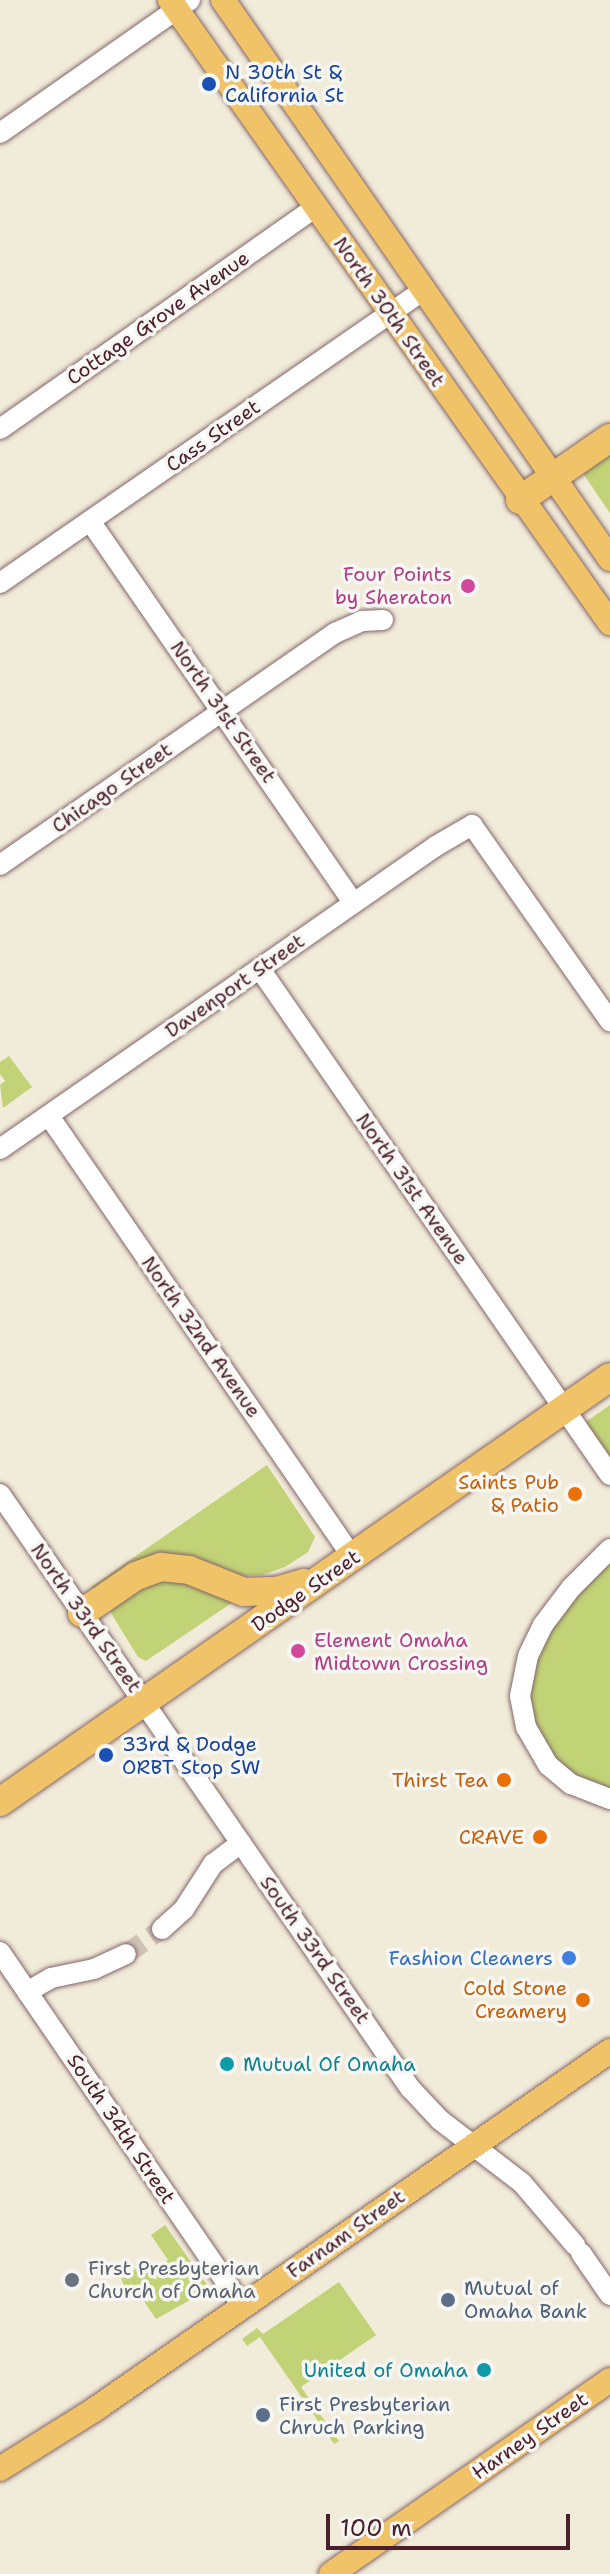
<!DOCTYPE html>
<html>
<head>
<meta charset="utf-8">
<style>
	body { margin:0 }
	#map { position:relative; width:610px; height:2574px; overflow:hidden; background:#f1ebd9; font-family:"Shantell Sans",sans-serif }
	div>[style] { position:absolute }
	.green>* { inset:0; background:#c1d376 }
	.minor-tunnel>* { height:20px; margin-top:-10px; transform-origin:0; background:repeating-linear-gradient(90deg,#d0c2b6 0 20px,transparent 0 30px) }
	.roads { filter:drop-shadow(0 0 2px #846668) drop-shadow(0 0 2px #846668) }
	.minor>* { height:20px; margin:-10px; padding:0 10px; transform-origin:10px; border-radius:10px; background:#fff }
	.major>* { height:24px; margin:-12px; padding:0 12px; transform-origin:12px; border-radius:12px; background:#f1c369 }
	.highway>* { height:28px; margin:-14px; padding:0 14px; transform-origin:14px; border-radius:14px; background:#f1c369 }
	.dots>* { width:22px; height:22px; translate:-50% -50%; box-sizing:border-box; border:4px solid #f6f6f2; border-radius:50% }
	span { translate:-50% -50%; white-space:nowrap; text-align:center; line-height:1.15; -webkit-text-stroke:7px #f6f6f2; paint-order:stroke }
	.transit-label { font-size:20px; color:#164399 }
	.left { translate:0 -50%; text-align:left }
	.street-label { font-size:20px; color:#4a1f2b }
	.hotel-label { font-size:20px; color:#b23c85 }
	.right { translate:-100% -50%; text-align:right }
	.food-label { font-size:20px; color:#c56008 }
	.shop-label { font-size:20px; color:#366cbe }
	.culture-label { font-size:20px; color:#0d838f }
	.worship-label { font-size:20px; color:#5b616d }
	.service-label { font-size:20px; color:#4e5e75 }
	.scale { position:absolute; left:326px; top:2514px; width:244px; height:36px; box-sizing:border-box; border:4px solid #4a1f2b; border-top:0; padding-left:10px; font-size:24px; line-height:28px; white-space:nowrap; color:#4a1f2b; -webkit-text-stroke:6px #f6f6f2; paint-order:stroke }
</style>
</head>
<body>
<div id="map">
	<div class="green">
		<i style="clip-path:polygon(610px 451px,610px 513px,582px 472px)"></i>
		<i style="clip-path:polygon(9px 1056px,32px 1087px,3px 1108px,0 1085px,5px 1081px,0 1074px,0 1062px)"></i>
		<i style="clip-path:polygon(610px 1405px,610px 1475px,577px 1428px)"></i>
		<i style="clip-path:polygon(267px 1465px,315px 1537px,308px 1552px,285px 1567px,262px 1575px,240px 1576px,193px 1564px,96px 1593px,91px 1587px)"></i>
		<i style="clip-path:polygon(610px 1549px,610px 1799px,594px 1795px,535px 1746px,524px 1669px)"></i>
		<i style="clip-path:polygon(159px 1572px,236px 1600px,146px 1661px,138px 1657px,111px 1613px,112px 1607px)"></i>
		<i style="clip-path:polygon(165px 2225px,210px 2289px,156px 2319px,141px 2297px,128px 2293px,121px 2279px,146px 2262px,153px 2271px,168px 2260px,151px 2235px)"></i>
		<i style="clip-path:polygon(339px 2282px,376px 2335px,301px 2387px,339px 2441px,334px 2444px,260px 2337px,247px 2346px,242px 2339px,257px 2328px,263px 2334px)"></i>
	</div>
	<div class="minor-tunnel">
		<i style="left:126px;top:1954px;width:44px;rotate:-34.8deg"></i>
	</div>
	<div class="roads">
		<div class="minor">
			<i style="left:0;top:133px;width:232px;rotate:-35deg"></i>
			<i style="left:0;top:429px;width:385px;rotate:-35.1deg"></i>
			<i style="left:90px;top:521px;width:464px;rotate:55.4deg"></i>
			<i style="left:0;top:583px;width:517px;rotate:-34.67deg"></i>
			<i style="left:0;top:865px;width:407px;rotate:-34.7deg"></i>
			<i style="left:335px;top:633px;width:30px;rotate:-24deg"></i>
			<i style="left:362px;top:621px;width:21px;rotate:-3deg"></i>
			<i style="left:260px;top:969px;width:615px;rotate:55.33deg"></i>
			<i style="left:49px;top:1116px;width:536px;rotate:55.48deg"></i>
			<i style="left:0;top:1149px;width:531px;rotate:-34.8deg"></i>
			<i style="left:436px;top:846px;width:42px;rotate:-30.3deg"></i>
			<i style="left:472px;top:825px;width:240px;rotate:54.9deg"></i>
			<i style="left:0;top:1494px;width:722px;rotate:55.39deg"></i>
			<i style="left:410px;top:2088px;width:44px;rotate:46.8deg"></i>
			<i style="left:440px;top:2120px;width:103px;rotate:37.5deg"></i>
			<i style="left:522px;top:2183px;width:82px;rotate:49.5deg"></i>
			<i style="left:610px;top:1549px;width:55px;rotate:135deg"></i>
			<i style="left:571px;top:1588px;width:46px;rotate:127.1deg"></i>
			<i style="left:543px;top:1625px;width:34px;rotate:116deg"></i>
			<i style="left:528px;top:1656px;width:41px;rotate:101.3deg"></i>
			<i style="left:520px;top:1696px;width:32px;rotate:79deg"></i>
			<i style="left:526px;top:1727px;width:44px;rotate:59.9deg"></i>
			<i style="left:548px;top:1765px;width:30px;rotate:40deg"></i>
			<i style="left:571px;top:1784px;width:42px;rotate:21deg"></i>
			<i style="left:162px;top:1929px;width:30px;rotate:-42deg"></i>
			<i style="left:184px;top:1909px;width:54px;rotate:-57.2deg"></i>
			<i style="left:213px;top:1864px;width:35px;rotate:-37deg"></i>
			<i style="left:0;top:1952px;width:429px;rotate:55.6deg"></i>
			<i style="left:27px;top:1992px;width:28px;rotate:-30deg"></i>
			<i style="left:51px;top:1978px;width:44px;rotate:-11.8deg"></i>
			<i style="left:94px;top:1969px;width:35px;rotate:-25deg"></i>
			<i style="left:581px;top:2253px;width:51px;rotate:55.4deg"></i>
		</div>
		<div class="major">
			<i style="left:170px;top:0;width:763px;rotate:54.77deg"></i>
			<i style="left:223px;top:0;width:680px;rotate:55.3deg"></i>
			<i style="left:0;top:2469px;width:111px;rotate:-32.1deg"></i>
			<i style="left:94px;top:2410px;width:629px;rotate:-34.83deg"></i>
			<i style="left:331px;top:2574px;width:340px;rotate:-34.8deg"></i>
		</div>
		<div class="highway">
			<i style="left:520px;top:500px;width:109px;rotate:-34.6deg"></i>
			<i style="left:82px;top:1613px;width:65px;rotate:-34.4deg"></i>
			<i style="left:136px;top:1576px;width:27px;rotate:-20deg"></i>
			<i style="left:161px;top:1567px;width:28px;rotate:6deg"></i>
			<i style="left:189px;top:1570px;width:59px;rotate:21.8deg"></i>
			<i style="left:244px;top:1592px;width:33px;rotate:-2deg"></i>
			<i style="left:277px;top:1591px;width:28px;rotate:-17deg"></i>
			<i style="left:0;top:1802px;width:743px;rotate:-34.87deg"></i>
		</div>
	</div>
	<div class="dots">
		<i style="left:209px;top:84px;background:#1a4fb4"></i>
		<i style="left:468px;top:586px;background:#d1479c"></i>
		<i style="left:575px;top:1494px;background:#e8710a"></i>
		<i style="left:298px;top:1651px;background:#d1479c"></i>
		<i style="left:106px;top:1755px;background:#1a4fb4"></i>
		<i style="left:504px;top:1780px;background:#e8710a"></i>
		<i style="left:540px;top:1837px;background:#e8710a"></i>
		<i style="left:569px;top:1958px;background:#3f7fe0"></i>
		<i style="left:583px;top:2000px;background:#e8710a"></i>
		<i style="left:227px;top:2064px;background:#0f9aa8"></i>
		<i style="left:72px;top:2280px;background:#6b7280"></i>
		<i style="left:448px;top:2300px;background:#5c6f8a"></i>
		<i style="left:484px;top:2370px;background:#0f9aa8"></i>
		<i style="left:263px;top:2415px;background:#5c6f8a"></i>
	</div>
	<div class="transit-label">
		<span class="left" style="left:225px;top:84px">N 30th St &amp;<br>California St</span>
		<span class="left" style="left:122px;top:1756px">33rd &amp; Dodge<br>ORBT Stop SW</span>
	</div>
	<div class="street-label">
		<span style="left:389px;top:312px;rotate:55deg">North 30th Street</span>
		<span style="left:158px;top:318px;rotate:-35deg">Cottage Grove Avenue</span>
		<span style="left:213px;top:436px;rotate:-35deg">Cass Street</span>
		<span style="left:223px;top:712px;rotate:55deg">North 31st Street</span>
		<span style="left:112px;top:788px;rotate:-35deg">Chicago Street</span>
		<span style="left:235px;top:986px;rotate:-35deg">Davenport Street</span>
		<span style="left:412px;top:1189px;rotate:55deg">North 31st Avenue</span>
		<span style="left:201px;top:1337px;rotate:55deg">North 32nd Avenue</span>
		<span style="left:306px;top:1591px;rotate:-35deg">Dodge Street</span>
		<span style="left:86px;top:1618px;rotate:55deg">North 33rd Street</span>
		<span style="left:315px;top:1950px;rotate:55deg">South 33rd Street</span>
		<span style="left:121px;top:2129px;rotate:56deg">South 34th Street</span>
		<span style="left:346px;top:2234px;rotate:-35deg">Farnam Street</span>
		<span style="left:530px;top:2436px;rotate:-35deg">Harney Street</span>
	</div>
	<div class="hotel-label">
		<span class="right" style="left:452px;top:586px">Four Points<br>by Sheraton</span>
		<span class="left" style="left:314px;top:1652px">Element Omaha<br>Midtown Crossing</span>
	</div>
	<div class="food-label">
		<span class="right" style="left:559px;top:1494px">Saints Pub<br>&amp; Patio</span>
		<span class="right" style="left:488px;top:1780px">Thirst Tea</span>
		<span class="right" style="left:524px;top:1837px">CRAVE</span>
		<span class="right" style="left:567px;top:2000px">Cold Stone<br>Creamery</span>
	</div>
	<div class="shop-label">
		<span class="right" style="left:553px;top:1958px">Fashion Cleaners</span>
	</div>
	<div class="culture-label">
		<span class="left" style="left:243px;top:2064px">Mutual Of Omaha</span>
		<span class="right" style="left:468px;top:2370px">United of Omaha</span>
	</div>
	<div class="worship-label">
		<span class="left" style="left:88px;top:2280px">First Presbyterian<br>Church of Omaha</span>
	</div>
	<div class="service-label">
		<span class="left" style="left:464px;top:2300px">Mutual of<br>Omaha Bank</span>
		<span class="left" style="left:279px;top:2416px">First Presbyterian<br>Chruch Parking</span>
	</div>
	<div class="scale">100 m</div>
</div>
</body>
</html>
